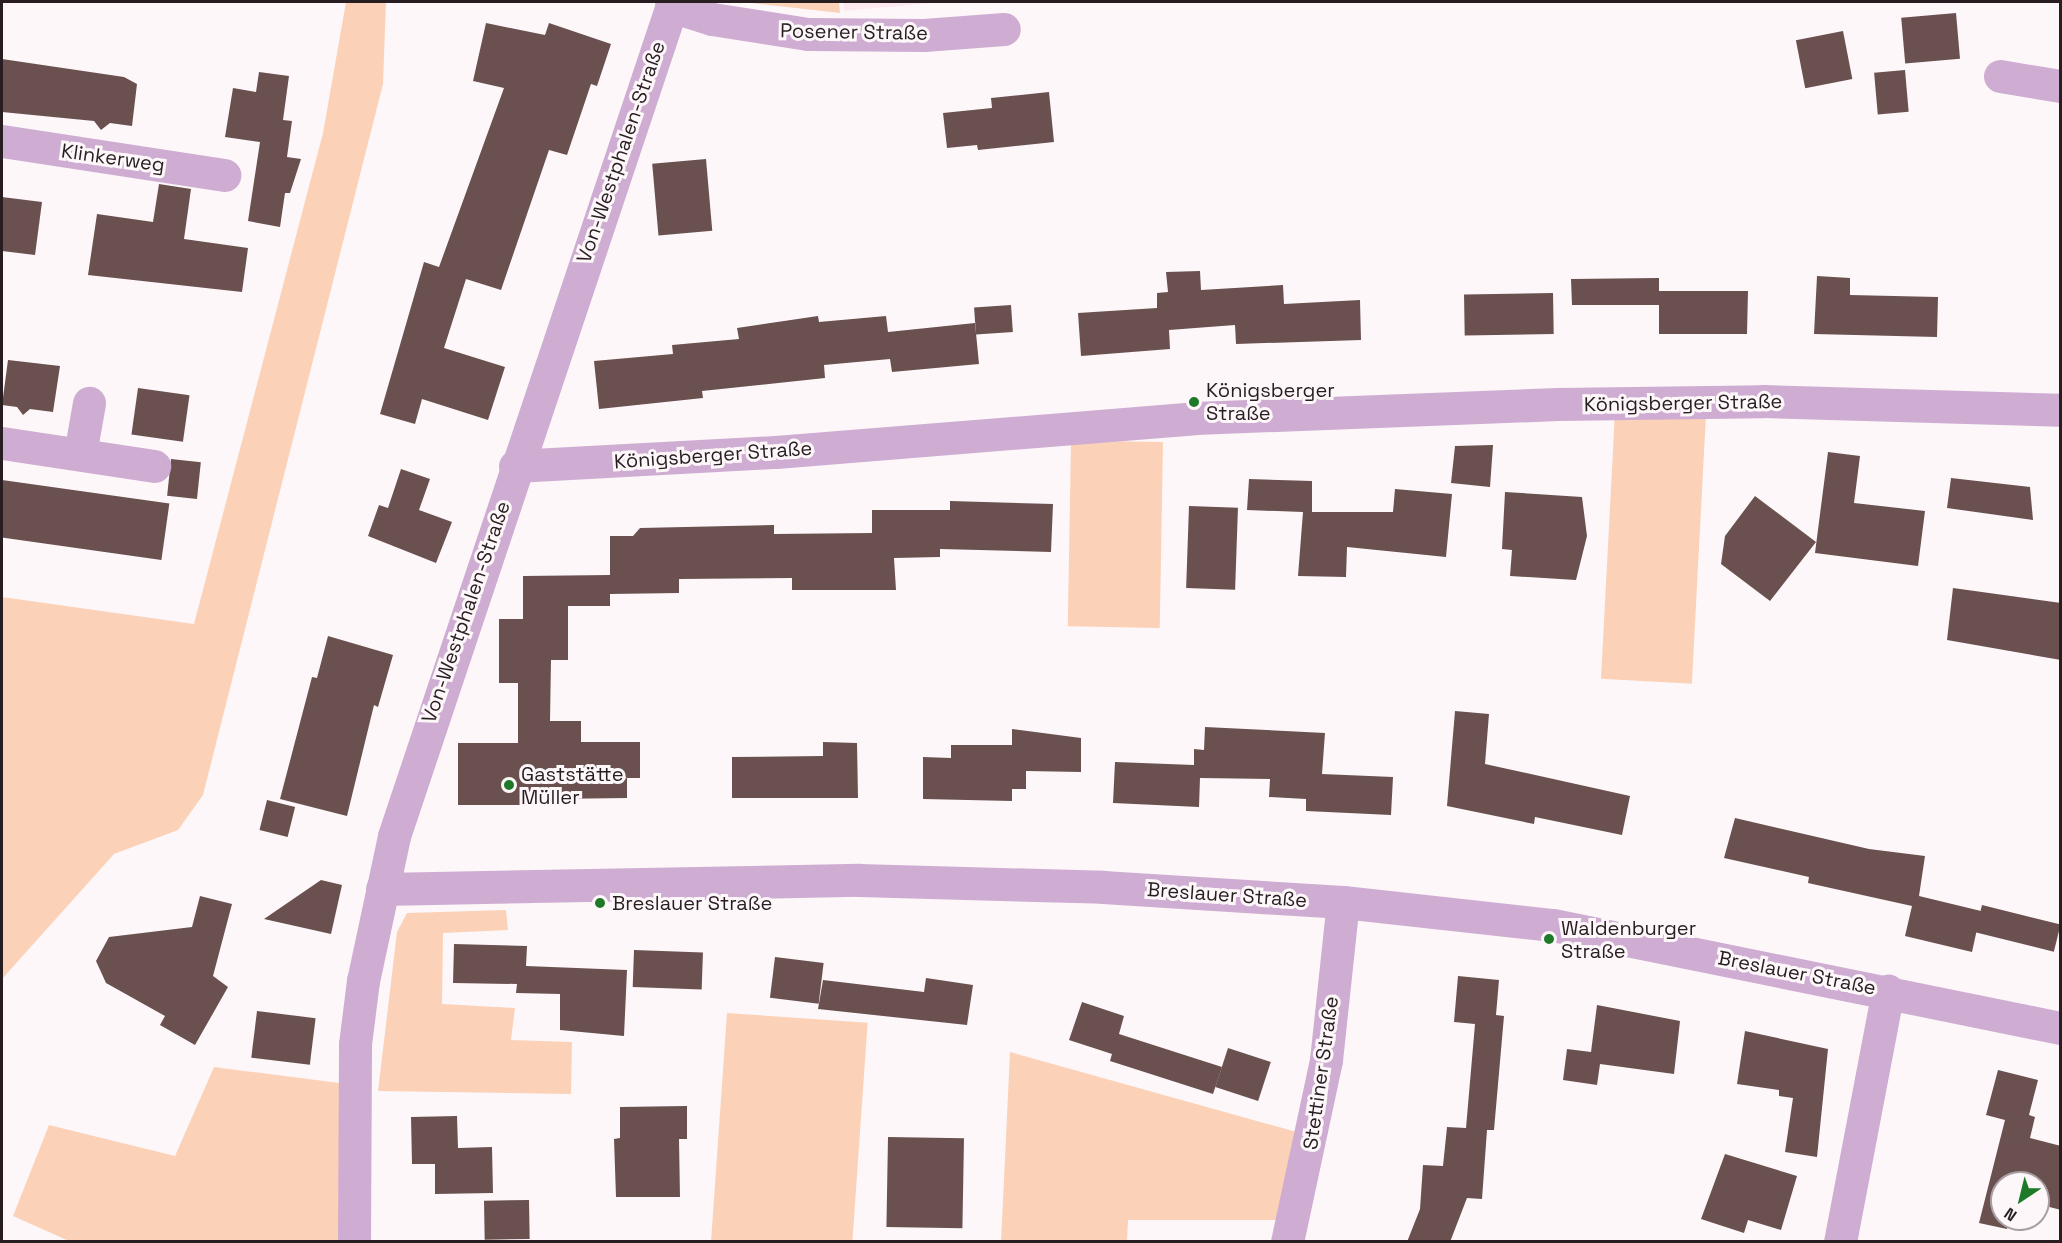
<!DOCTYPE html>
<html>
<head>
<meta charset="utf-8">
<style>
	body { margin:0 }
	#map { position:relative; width:2062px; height:1243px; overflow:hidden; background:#fdf7fa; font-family:"Space Grotesk",sans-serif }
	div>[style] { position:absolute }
	.built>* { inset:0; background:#fee8f0 }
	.green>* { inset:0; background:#fbd2b8; transform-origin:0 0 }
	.building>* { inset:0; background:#6a514f; transform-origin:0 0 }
	.minor>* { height:33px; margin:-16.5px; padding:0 16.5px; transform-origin:16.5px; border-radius:16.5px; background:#cfadd2 }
	.dots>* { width:16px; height:16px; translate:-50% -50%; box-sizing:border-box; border:3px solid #fdf7fa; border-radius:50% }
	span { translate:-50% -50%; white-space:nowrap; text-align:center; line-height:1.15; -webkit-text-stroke:6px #fdf7fa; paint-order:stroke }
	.street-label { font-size:20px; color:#281e22 }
	.poi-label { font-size:20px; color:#281e22 }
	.left { translate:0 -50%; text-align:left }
	.frame { position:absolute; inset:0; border:3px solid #281e22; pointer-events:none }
	.north { position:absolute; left:1990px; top:1171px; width:60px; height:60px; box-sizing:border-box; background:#fdf7fa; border:2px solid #a8a0a4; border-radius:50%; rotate:215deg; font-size:16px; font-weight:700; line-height:24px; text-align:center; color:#281e22 }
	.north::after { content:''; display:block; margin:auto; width:21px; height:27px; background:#1e7a29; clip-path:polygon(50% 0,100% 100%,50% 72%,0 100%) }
</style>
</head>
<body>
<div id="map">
	<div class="built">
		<i style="clip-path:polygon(843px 2px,943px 2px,844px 11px)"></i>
	</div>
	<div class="green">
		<i style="clip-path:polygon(346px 2px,386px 2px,383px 84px,203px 795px,178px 830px,114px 854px,2px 979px,2px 597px,194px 624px,323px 133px)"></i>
		<i style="clip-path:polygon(743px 2px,839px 2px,840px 13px)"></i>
		<i style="left:1706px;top:414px;width:270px;height:91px;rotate:93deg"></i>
		<i style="left:1163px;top:442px;width:186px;height:92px;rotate:91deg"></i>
		<i style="clip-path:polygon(506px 910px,508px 930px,443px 933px,442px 1004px,515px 1008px,511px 1040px,572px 1042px,571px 1094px,378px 1091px,397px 932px,407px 913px)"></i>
		<i style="left:727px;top:1013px;width:141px;height:228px;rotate:4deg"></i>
		<i style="clip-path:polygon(1010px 1052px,1300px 1133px,1282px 1220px,1128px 1220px,1127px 1241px,1001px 1242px)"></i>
		<i style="clip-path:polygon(214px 1067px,339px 1083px,339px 1241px,69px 1241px,13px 1216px,49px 1125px,175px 1156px)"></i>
	</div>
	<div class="building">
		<i style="left:1956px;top:13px;width:46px;height:55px;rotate:85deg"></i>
		<i style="clip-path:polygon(486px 23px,545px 35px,549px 23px,611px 44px,597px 86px,591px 84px,567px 155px,549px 150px,501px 290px,466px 279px,444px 348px,505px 367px,488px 420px,422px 399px,415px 424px,380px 414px,424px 262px,439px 267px,504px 88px,473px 81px)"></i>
		<i style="left:1843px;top:31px;width:49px;height:48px;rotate:79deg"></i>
		<i style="clip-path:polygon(2px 59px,124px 77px,137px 84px,132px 126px,110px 123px,101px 130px,94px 121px,2px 112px)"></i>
		<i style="left:1905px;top:70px;width:42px;height:31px;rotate:85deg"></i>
		<i style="clip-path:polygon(259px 72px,289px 76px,283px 120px,292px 121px,287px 157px,301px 159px,290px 193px,285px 193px,280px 227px,248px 221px,260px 142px,225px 137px,233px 88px,256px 92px)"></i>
		<i style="clip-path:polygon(1049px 92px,1054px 142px,978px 150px,977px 145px,947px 148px,943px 113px,992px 108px,991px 98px)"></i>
		<i style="left:706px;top:159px;width:72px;height:54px;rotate:85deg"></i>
		<i style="clip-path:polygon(159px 184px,191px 189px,184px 239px,248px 248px,242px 292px,88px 275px,97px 214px,153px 222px)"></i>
		<i style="clip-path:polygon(2px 197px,42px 202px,35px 255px,2px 251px)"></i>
		<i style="clip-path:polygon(1200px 271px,1201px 290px,1283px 285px,1284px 304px,1360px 300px,1361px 340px,1236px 344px,1235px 325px,1169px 330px,1170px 349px,1081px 356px,1078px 313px,1157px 308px,1157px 293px,1168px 292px,1166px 272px)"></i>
		<i style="clip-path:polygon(1817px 276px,1850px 278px,1850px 295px,1938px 297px,1937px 337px,1814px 334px)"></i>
		<i style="clip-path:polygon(1659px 278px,1659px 291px,1748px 291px,1747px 334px,1659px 334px,1659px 305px,1572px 305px,1571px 279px)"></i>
		<i style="left:1553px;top:293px;width:41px;height:89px;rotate:89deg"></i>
		<i style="left:1011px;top:305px;width:27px;height:37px;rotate:86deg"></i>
		<i style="clip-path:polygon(818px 316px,819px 322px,886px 316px,888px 332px,975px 323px,979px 364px,892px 372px,890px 359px,824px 365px,825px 378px,702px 391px,703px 398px,599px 409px,594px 361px,673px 354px,672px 345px,739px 339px,737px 328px)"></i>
		<i style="clip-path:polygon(8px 360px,60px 366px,53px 412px,30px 409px,23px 415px,17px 407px,2px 405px)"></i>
		<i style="left:138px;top:388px;width:52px;height:47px;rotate:8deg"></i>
		<i style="clip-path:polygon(1493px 445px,1490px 487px,1451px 483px,1455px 446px)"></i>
		<i style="clip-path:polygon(1828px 452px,1860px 456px,1854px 503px,1925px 511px,1918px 566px,1815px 553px)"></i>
		<i style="left:171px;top:459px;width:30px;height:37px;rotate:6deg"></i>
		<i style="clip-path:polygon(401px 469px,430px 479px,419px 510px,452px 522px,436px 563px,368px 536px,379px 505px,388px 508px)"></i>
		<i style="clip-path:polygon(1951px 478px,2030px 487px,2033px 520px,1947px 508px)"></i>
		<i style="clip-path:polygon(1249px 479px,1312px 481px,1312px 512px,1393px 512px,1395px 489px,1452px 494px,1446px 557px,1347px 547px,1346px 577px,1298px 576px,1303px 512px,1247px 510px)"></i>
		<i style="left:2px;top:480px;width:169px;height:57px;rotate:8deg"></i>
		<i style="clip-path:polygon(1505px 492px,1582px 497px,1587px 536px,1576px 580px,1510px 576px,1512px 550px,1502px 549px)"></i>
		<i style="clip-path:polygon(1755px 496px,1816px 542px,1770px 601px,1721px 564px,1725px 536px)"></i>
		<i style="clip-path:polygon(950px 501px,1053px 504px,1051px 552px,940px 549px,940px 557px,894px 558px,896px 590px,792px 590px,792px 578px,679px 579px,679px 593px,610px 594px,610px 606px,568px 606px,568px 660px,551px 660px,550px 721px,581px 721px,581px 742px,640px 742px,640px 778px,627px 778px,627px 798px,551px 799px,551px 805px,458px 805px,458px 743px,518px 743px,518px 683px,499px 683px,499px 619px,523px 619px,523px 576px,610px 575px,610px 536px,633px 536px,640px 528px,774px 525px,774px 534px,872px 533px,872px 510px,950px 510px)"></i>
		<i style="left:1189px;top:506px;width:49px;height:82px;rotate:2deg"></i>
		<i style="clip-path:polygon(1953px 588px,2061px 603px,2061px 660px,1947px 640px)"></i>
		<i style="clip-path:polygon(328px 636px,393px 655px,378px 707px,374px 705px,347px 816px,280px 799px,312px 677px,317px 678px)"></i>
		<i style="clip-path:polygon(1455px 711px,1489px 714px,1485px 764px,1630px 796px,1622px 835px,1535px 817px,1534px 824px,1447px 806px)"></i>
		<i style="clip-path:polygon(1205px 727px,1325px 733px,1322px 774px,1393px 777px,1391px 815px,1306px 811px,1306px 799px,1269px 797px,1270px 779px,1200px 778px,1199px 807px,1113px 803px,1115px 762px,1194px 765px,1194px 749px,1204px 750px)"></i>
		<i style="clip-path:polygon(1012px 729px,1081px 738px,1081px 772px,1026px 771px,1026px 789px,1012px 789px,1012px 801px,923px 799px,923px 757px,951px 758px,951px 745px,1012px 745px)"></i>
		<i style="clip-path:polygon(823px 742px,857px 743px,858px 798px,732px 798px,732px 757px,823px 756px)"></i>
		<i style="left:267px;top:800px;width:29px;height:31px;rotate:14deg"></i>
		<i style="clip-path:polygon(1735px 818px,1869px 849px,1925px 856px,1919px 896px,1981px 911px,1972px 952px,1905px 936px,1912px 906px,1808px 883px,1809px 877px,1724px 858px)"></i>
		<i style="clip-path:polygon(321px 880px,342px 885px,331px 934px,264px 919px)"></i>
		<i style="clip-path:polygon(200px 896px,232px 904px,213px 976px,228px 987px,195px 1045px,160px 1025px,165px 1016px,106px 983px,96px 961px,109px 937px,192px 927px)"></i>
		<i style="left:1982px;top:905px;width:81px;height:28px;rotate:14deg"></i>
		<i style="clip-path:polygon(454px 944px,527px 946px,526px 966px,627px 970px,624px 1036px,560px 1030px,560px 994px,516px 993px,517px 984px,453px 983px)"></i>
		<i style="left:634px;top:950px;width:69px;height:37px;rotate:2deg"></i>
		<i style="left:775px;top:957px;width:49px;height:41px;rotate:7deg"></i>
		<i style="clip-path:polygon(1458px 976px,1499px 980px,1496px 1015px,1504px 1016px,1494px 1130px,1487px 1130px,1482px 1199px,1467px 1198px,1450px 1242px,1407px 1242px,1420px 1209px,1423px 1165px,1443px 1166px,1447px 1127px,1466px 1128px,1475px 1024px,1454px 1022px)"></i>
		<i style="clip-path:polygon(926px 978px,973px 985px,967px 1025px,818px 1009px,823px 980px,924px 992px)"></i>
		<i style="clip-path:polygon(1082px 1002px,1124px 1016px,1119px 1034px,1222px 1067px,1213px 1094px,1110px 1061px,1112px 1054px,1069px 1040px)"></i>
		<i style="clip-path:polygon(1597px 1005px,1680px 1021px,1674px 1074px,1600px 1064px,1597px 1085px,1563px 1080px,1567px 1049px,1591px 1052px)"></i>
		<i style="left:257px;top:1011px;width:59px;height:47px;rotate:7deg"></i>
		<i style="clip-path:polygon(1745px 1031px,1828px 1049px,1817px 1157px,1785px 1152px,1793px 1098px,1779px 1096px,1779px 1090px,1737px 1084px)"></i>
		<i style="left:1228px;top:1048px;width:45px;height:41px;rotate:18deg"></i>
		<i style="clip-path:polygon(1998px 1070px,2038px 1080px,2029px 1115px,2035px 1117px,2030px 1138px,2061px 1146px,2061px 1210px,2038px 1204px,2038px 1183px,2002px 1183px,2002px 1219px,2010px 1219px,2007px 1229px,1979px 1223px,2005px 1120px,1986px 1115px)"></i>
		<i style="clip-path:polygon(687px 1106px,687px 1139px,679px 1139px,680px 1197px,616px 1197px,614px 1139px,620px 1138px,620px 1107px)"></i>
		<i style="clip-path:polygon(457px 1116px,458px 1148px,492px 1147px,493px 1193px,435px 1194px,435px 1164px,412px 1164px,411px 1117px)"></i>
		<i style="left:888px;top:1137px;width:76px;height:90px;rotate:1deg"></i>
		<i style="clip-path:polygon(1725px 1154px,1797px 1176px,1781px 1230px,1748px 1220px,1744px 1233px,1701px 1219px)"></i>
		<i style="left:529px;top:1200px;width:39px;height:45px;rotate:89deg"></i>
	</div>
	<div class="minor">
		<i style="left:671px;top:6px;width:43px;rotate:17.6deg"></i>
		<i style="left:712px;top:19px;width:97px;rotate:8.9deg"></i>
		<i style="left:808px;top:34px;width:116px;rotate:0.5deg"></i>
		<i style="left:924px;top:35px;width:80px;rotate:-4.3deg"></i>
		<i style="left:2000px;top:76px;width:61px;rotate:9.5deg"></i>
		<i style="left:2px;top:141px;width:225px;rotate:8.7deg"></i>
		<i style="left:2px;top:443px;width:154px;rotate:8.6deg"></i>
		<i style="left:80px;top:454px;width:52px;rotate:-80deg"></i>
		<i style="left:515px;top:466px;width:261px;rotate:-3.1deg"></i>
		<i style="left:776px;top:452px;width:420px;rotate:-4.6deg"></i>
		<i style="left:1195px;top:418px;width:363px;rotate:-2.2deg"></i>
		<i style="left:1558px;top:404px;width:205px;rotate:-0.8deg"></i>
		<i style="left:1763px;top:401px;width:297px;rotate:1.7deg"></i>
		<i style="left:382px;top:889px;width:477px;rotate:-1.1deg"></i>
		<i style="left:859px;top:880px;width:244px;rotate:1.6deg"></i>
		<i style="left:1103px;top:887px;width:240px;rotate:3.6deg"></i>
		<i style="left:1343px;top:902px;width:211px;rotate:6.3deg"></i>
		<i style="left:1553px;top:925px;width:517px;rotate:11.48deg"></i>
		<i style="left:354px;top:1242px;width:198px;rotate:-89.7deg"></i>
		<i style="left:355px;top:1044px;width:64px;rotate:-82.8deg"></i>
		<i style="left:363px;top:981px;width:148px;rotate:-77.9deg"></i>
		<i style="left:394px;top:836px;width:879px;rotate:-71.5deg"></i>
		<i style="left:1287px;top:1242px;width:186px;rotate:-77.9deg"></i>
		<i style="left:1326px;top:1060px;width:159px;rotate:-83.9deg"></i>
		<i style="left:1840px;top:1242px;width:256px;rotate:-79.2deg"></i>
	</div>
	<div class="dots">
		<i style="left:1194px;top:402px;background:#1e7a29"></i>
		<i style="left:509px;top:785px;background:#1e7a29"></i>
		<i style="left:600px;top:903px;background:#1e7a29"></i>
		<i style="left:1549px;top:939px;background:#1e7a29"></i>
	</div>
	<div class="street-label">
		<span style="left:854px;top:32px;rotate:1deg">Posener Straße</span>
		<span style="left:621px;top:152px;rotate:-71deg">Von-Westphalen-Straße</span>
		<span style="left:113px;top:158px;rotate:8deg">Klinkerweg</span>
		<span style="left:1683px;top:403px;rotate:-1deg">Königsberger Straße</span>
		<span style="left:713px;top:455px;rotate:-4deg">Königsberger Straße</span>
		<span style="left:466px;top:612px;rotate:-71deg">Von-Westphalen-Straße</span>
		<span style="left:1227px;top:895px;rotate:4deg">Breslauer Straße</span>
		<span style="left:1797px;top:973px;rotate:11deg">Breslauer Straße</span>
		<span style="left:1321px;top:1073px;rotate:-82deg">Stettiner Straße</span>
	</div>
	<div class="poi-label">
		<span class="left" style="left:1206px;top:402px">Königsberger<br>Straße</span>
		<span class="left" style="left:521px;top:786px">Gaststätte<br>Müller</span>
		<span class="left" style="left:612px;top:903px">Breslauer Straße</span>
		<span class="left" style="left:1561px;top:940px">Waldenburger<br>Straße</span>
	</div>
	<div class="frame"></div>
	<div class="north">N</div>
</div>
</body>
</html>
